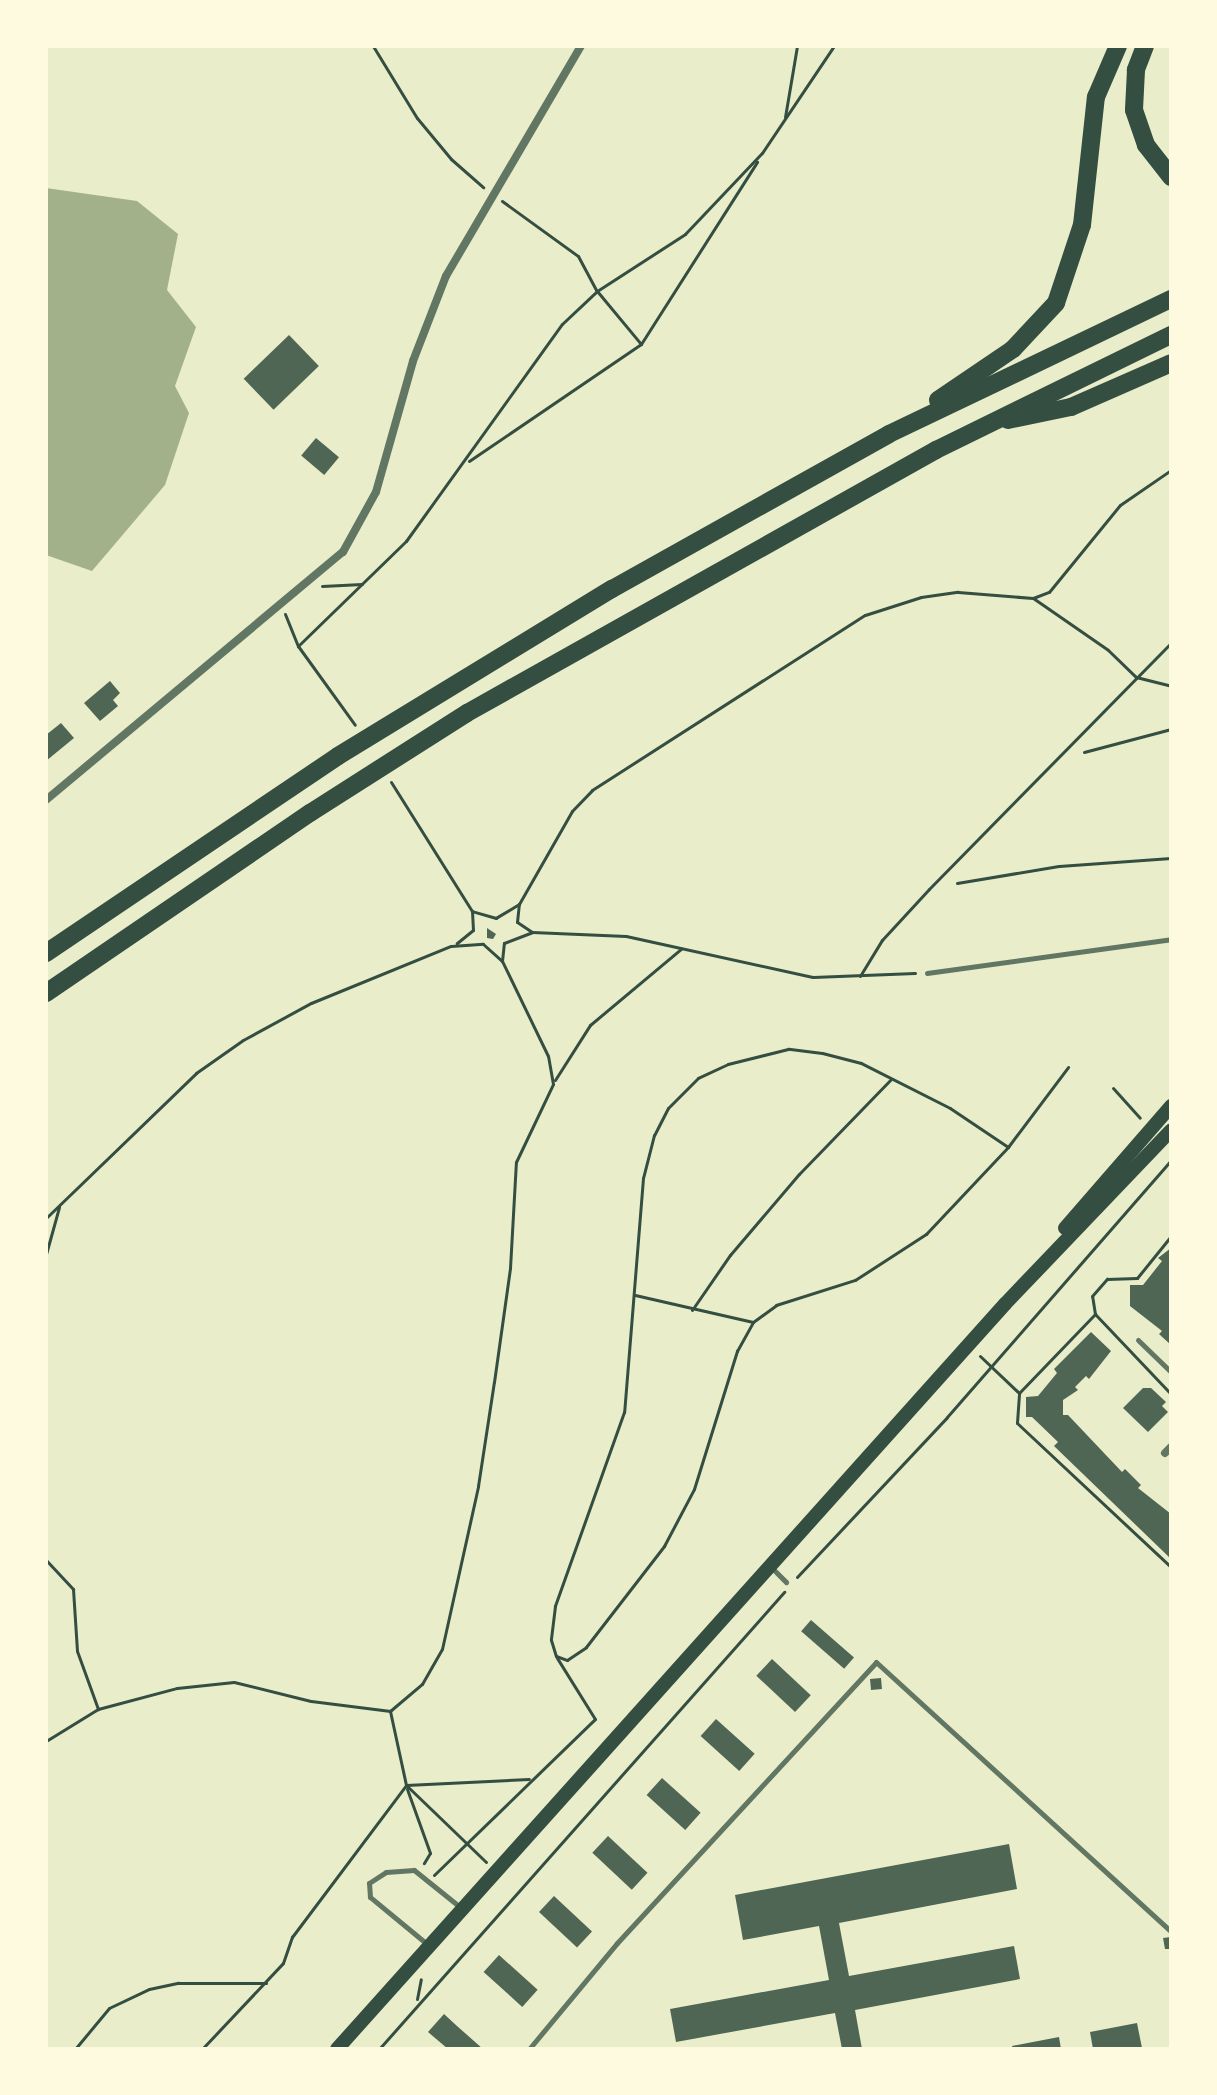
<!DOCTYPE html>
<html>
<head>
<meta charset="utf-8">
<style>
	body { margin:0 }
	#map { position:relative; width:1217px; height:2095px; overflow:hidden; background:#e9edc9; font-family:"Libre Baskerville",serif }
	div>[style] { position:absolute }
	.water>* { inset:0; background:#a3b18a }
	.building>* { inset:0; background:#4f6655; transform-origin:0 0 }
	.path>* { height:3px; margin:-1.5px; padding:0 1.5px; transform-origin:1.5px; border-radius:1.5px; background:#344e41 }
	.service>* { height:5px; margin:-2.5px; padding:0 2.5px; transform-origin:2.5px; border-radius:2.5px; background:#617663 }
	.minor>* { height:8px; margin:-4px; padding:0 4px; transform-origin:4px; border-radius:4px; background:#617663 }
	.secondary>* { height:14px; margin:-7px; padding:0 7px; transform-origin:7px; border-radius:7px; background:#344e41 }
	.motorway>* { height:18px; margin:-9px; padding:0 9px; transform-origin:9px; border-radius:9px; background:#344e41 }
	span { translate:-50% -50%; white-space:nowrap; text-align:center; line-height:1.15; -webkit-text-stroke:7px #fefae0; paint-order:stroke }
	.frame { position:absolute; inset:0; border:48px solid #fefae0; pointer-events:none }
</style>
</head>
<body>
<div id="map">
	<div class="water">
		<i style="clip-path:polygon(46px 188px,137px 201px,178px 234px,167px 290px,196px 327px,175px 386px,189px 413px,165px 485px,92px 571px,46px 555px)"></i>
	</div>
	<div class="building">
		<i style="left:289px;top:335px;width:43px;height:63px;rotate:46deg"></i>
		<i style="left:316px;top:438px;width:30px;height:23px;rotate:40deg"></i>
		<i style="clip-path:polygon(110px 681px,120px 693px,113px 700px,118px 706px,100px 721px,84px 703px)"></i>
		<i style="clip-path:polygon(61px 723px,74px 738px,46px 761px,46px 735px)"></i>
		<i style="clip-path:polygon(487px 928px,496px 934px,493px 939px,487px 938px)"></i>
		<i style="clip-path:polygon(1171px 1248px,1169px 1287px,1171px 1345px,1159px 1334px,1162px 1331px,1130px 1306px,1130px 1285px,1143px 1285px,1162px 1261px,1158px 1258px)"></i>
		<i style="clip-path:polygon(1091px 1332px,1111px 1351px,1089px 1379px,1086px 1376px,1075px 1387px,1078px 1390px,1063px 1400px,1063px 1415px,1068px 1415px,1122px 1472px,1125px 1469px,1141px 1485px,1138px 1488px,1171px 1514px,1169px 1557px,1054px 1446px,1058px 1442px,1032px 1417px,1026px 1417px,1026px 1397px,1038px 1396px,1057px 1373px,1054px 1369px)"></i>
		<i style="clip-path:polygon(1143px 1388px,1151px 1388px,1166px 1402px,1162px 1406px,1168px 1412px,1148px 1432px,1123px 1408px)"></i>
		<i style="left:811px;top:1620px;width:57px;height:15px;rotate:41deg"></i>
		<i style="left:772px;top:1659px;width:53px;height:23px;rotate:43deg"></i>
		<i style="left:881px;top:1678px;width:11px;height:11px;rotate:85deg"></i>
		<i style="left:716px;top:1719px;width:52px;height:23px;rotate:42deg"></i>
		<i style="left:662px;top:1778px;width:52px;height:23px;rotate:42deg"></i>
		<i style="left:608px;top:1836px;width:54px;height:23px;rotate:43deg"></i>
		<i style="clip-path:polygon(1009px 1844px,1017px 1889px,839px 1923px,849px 1976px,1014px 1946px,1020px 1979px,855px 2010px,862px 2049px,842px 2049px,835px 2013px,676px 2042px,670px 2009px,829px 1980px,819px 1926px,743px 1940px,735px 1895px)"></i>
		<i style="left:554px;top:1896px;width:52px;height:22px;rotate:43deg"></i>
		<i style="clip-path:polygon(1171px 1937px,1171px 1949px,1165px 1949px,1163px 1938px)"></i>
		<i style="left:499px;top:1955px;width:52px;height:23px;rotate:42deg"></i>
		<i style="clip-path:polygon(444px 2014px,457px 2026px,483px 2049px,448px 2049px,428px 2032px)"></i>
		<i style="clip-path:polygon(1137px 2023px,1142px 2048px,1093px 2049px,1090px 2032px)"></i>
		<i style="clip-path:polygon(1059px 2037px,1061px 2049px,1013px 2049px,1012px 2046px)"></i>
	</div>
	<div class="path">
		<i style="left:373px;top:46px;width:84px;rotate:58.6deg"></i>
		<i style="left:417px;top:118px;width:53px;rotate:50.3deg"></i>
		<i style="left:451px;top:159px;width:43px;rotate:41.2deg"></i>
		<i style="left:785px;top:117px;width:72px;rotate:-80.4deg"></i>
		<i style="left:502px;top:201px;width:94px;rotate:35.9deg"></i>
		<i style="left:578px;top:256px;width:40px;rotate:62deg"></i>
		<i style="left:597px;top:291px;width:69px;rotate:50.3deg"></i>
		<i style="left:469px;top:461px;width:208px;rotate:-34.2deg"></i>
		<i style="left:641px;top:344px;width:216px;rotate:-57.5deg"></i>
		<i style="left:322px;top:586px;width:40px;rotate:-2.9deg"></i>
		<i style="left:1033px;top:598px;width:91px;rotate:34.7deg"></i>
		<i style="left:1108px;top:650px;width:39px;rotate:44deg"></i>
		<i style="left:1136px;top:677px;width:36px;rotate:14deg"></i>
		<i style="left:285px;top:614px;width:35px;rotate:68deg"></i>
		<i style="left:298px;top:646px;width:97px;rotate:54.2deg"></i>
		<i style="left:298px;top:646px;width:151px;rotate:-44.2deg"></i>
		<i style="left:406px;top:541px;width:267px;rotate:-54.3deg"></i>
		<i style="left:562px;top:324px;width:48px;rotate:-43.3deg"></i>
		<i style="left:597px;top:291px;width:105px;rotate:-32.9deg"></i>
		<i style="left:685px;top:234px;width:112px;rotate:-46.5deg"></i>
		<i style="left:762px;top:153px;width:129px;rotate:-56.1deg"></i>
		<i style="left:1084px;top:752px;width:90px;rotate:-14.8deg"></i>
		<i style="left:391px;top:782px;width:152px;rotate:57.9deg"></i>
		<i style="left:472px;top:911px;width:19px;rotate:87deg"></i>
		<i style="left:473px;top:930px;width:21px;rotate:141deg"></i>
		<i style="left:957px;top:883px;width:103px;rotate:-9.5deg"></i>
		<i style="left:1059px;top:866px;width:112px;rotate:-4.1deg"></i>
		<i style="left:519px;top:904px;width:107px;rotate:-60.3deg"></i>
		<i style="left:572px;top:811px;width:29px;rotate:-46deg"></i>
		<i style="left:592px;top:790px;width:324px;rotate:-32.7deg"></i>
		<i style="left:865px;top:615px;width:59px;rotate:-17.8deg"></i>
		<i style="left:921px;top:597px;width:37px;rotate:-8deg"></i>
		<i style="left:958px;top:592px;width:75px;rotate:4.6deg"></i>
		<i style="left:1033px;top:598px;width:17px;rotate:-21deg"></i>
		<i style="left:1049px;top:592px;width:112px;rotate:-50.8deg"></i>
		<i style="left:1120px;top:505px;width:62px;rotate:-34.5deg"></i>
		<i style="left:532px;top:932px;width:94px;rotate:2.4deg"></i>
		<i style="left:626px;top:936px;width:191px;rotate:12.4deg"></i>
		<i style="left:813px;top:977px;width:102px;rotate:-2.2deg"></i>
		<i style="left:860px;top:976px;width:42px;rotate:-58.6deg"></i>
		<i style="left:882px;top:940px;width:69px;rotate:-47.3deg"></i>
		<i style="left:929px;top:889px;width:345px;rotate:-45.5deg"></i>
		<i style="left:555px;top:1080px;width:65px;rotate:-57.5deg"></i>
		<i style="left:590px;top:1025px;width:119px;rotate:-39.9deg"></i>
		<i style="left:1113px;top:1088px;width:40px;rotate:48deg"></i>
		<i style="left:1008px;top:1147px;width:70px;rotate:-146.1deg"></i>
		<i style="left:950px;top:1108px;width:100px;rotate:-153.2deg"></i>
		<i style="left:861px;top:1063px;width:40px;rotate:-165.6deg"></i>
		<i style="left:822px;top:1053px;width:34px;rotate:-173deg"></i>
		<i style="left:788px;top:1049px;width:62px;rotate:166deg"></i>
		<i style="left:728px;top:1064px;width:33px;rotate:155deg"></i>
		<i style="left:698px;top:1078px;width:42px;rotate:135deg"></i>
		<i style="left:668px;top:1108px;width:30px;rotate:117deg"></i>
		<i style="left:654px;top:1135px;width:44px;rotate:104.3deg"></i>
		<i style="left:643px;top:1178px;width:235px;rotate:94.6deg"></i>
		<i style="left:624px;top:1412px;width:206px;rotate:109.6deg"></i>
		<i style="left:555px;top:1606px;width:34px;rotate:97deg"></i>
		<i style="left:551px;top:1640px;width:17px;rotate:73deg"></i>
		<i style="left:556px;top:1656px;width:12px;rotate:20deg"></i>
		<i style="left:567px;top:1660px;width:23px;rotate:-34deg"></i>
		<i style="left:586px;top:1647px;width:128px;rotate:-52.3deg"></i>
		<i style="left:664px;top:1546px;width:64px;rotate:-62.2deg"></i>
		<i style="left:694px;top:1489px;width:145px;rotate:-72.7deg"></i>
		<i style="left:737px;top:1351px;width:33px;rotate:-61deg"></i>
		<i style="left:753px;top:1322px;width:29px;rotate:-36deg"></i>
		<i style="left:776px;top:1305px;width:83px;rotate:-17.6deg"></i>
		<i style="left:855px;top:1280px;width:85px;rotate:-32.9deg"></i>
		<i style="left:926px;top:1234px;width:120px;rotate:-46.7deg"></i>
		<i style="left:1008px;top:1147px;width:100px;rotate:-53.1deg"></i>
		<i style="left:46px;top:1218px;width:209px;rotate:-44deg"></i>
		<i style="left:196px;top:1073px;width:57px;rotate:-35.1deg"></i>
		<i style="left:243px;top:1040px;width:77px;rotate:-28.6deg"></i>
		<i style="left:311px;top:1003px;width:151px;rotate:-22.2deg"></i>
		<i style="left:451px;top:946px;width:32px;rotate:-4deg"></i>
		<i style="left:483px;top:944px;width:25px;rotate:42deg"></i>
		<i style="left:502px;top:961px;width:18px;rotate:-84deg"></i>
		<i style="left:504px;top:943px;width:30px;rotate:-21deg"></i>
		<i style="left:532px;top:932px;width:18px;rotate:-146deg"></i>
		<i style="left:517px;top:922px;width:18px;rotate:-84deg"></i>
		<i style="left:519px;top:904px;width:27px;rotate:149deg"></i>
		<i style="left:496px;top:918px;width:25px;rotate:-164deg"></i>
		<i style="left:46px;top:1254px;width:49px;rotate:-74.5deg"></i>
		<i style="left:635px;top:1295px;width:121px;rotate:12.9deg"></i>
		<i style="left:692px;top:1310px;width:67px;rotate:-55.4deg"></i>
		<i style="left:730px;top:1255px;width:106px;rotate:-49.6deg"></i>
		<i style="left:799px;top:1174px;width:132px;rotate:-45.9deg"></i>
		<i style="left:1095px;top:1314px;width:18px;rotate:-99deg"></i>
		<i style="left:1092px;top:1296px;width:23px;rotate:-49deg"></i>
		<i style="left:1107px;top:1279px;width:30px;rotate:-2deg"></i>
		<i style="left:1137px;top:1278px;width:54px;rotate:-51deg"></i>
		<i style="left:980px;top:1356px;width:54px;rotate:43.5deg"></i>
		<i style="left:1019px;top:1393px;width:110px;rotate:-46.1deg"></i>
		<i style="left:1095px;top:1314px;width:110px;rotate:46.5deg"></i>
		<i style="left:1019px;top:1394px;width:29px;rotate:94deg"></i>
		<i style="left:1017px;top:1423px;width:211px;rotate:43.1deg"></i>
		<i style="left:46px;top:1560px;width:40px;rotate:47deg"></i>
		<i style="left:73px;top:1589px;width:62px;rotate:86.3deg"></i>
		<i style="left:77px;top:1651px;width:62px;rotate:70.1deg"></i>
		<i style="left:797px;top:1577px;width:219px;rotate:-46.8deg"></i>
		<i style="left:947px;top:1417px;width:341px;rotate:-48.9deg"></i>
		<i style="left:46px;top:1741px;width:61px;rotate:-31.6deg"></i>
		<i style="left:98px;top:1709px;width:82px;rotate:-14.9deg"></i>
		<i style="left:177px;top:1688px;width:57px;rotate:-6deg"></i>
		<i style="left:234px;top:1682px;width:79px;rotate:13.9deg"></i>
		<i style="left:311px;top:1701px;width:80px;rotate:7.2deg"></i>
		<i style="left:406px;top:1785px;width:123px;rotate:-2.8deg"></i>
		<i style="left:407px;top:1789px;width:68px;rotate:70.2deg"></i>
		<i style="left:430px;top:1853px;width:12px;rotate:121deg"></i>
		<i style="left:486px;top:1862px;width:111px;rotate:-136.1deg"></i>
		<i style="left:406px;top:1785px;width:76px;rotate:-102.2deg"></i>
		<i style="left:390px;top:1711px;width:42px;rotate:-40.2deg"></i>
		<i style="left:422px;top:1684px;width:40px;rotate:-60.3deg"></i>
		<i style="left:442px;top:1649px;width:167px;rotate:-77.5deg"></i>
		<i style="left:478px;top:1486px;width:105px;rotate:-81.3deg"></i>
		<i style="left:494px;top:1382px;width:115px;rotate:-82deg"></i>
		<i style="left:510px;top:1268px;width:106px;rotate:-86.8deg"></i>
		<i style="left:516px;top:1162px;width:86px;rotate:-64.6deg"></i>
		<i style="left:553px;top:1084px;width:28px;rotate:-100deg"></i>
		<i style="left:548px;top:1056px;width:106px;rotate:-115.8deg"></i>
		<i style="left:434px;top:1875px;width:224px;rotate:-44.1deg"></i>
		<i style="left:595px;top:1719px;width:72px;rotate:-121.9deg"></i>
		<i style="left:417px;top:1999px;width:20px;rotate:-79deg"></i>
		<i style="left:75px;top:2049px;width:53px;rotate:-50.3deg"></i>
		<i style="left:109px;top:2008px;width:44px;rotate:-25.4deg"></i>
		<i style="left:149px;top:1989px;width:30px;rotate:-12deg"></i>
		<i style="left:178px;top:1983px;width:88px"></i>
		<i style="left:202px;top:2049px;width:118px;rotate:-46.7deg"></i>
		<i style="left:283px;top:1963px;width:28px;rotate:-71deg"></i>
		<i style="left:292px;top:1937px;width:190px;rotate:-53.1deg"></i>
		<i style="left:379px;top:2049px;width:611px;rotate:-48.45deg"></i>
	</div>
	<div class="service">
		<i style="left:927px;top:973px;width:246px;rotate:-7.9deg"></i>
		<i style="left:1138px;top:1340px;width:46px;rotate:44.1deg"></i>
		<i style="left:772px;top:1568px;width:20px;rotate:45deg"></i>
		<i style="left:427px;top:1944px;width:74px;rotate:-140.5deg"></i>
		<i style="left:370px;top:1897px;width:14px;rotate:-94deg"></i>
		<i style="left:369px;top:1883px;width:20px;rotate:-33deg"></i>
		<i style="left:386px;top:1872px;width:28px;rotate:-4deg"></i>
		<i style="left:414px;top:1870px;width:59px;rotate:38.8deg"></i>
		<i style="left:529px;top:2049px;width:138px;rotate:-50.3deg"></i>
		<i style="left:617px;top:1943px;width:382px;rotate:-47.3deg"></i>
		<i style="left:876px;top:1662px;width:399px;rotate:42.4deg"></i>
	</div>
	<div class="minor">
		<i style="left:46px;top:800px;width:387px;rotate:-39.9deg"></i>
		<i style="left:343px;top:552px;width:68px;rotate:-61.2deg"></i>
		<i style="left:376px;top:492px;width:136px;rotate:-74.2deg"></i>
		<i style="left:413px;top:361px;width:91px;rotate:-68.8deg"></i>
		<i style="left:446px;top:276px;width:267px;rotate:-59.6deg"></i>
		<i style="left:1165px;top:1453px;width:8px;rotate:-45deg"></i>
	</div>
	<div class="secondary">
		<i style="left:1065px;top:1228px;width:162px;rotate:-49deg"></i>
		<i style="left:337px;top:2049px;width:1001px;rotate:-48.12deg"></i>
		<i style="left:1005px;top:1304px;width:240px;rotate:-46.3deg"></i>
	</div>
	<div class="motorway">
		<i style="left:1145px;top:46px;width:26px;rotate:111deg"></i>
		<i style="left:1136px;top:70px;width:40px;rotate:92.9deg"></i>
		<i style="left:1134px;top:110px;width:37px;rotate:71deg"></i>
		<i style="left:1146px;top:145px;width:41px;rotate:52deg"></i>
		<i style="left:938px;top:400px;width:91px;rotate:-34.2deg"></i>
		<i style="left:1013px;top:349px;width:63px;rotate:-46.9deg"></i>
		<i style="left:1056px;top:303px;width:82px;rotate:-71.6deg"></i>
		<i style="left:1082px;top:225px;width:129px;rotate:-83.8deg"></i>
		<i style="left:1096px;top:97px;width:56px;rotate:-66.7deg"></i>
		<i style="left:1008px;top:420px;width:64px;rotate:-11.7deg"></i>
		<i style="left:1071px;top:407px;width:109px;rotate:-23.7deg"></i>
		<i style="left:46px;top:953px;width:352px;rotate:-34deg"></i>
		<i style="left:338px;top:756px;width:321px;rotate:-31.4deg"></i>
		<i style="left:612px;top:589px;width:317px;rotate:-29.2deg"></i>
		<i style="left:889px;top:434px;width:313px;rotate:-25.6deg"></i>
		<i style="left:46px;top:993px;width:320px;rotate:-34.3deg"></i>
		<i style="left:310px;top:813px;width:186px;rotate:-32.5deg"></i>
		<i style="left:467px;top:713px;width:538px;rotate:-29.28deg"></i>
		<i style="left:936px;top:450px;width:262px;rotate:-26.1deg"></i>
	</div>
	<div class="frame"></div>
</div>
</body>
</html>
